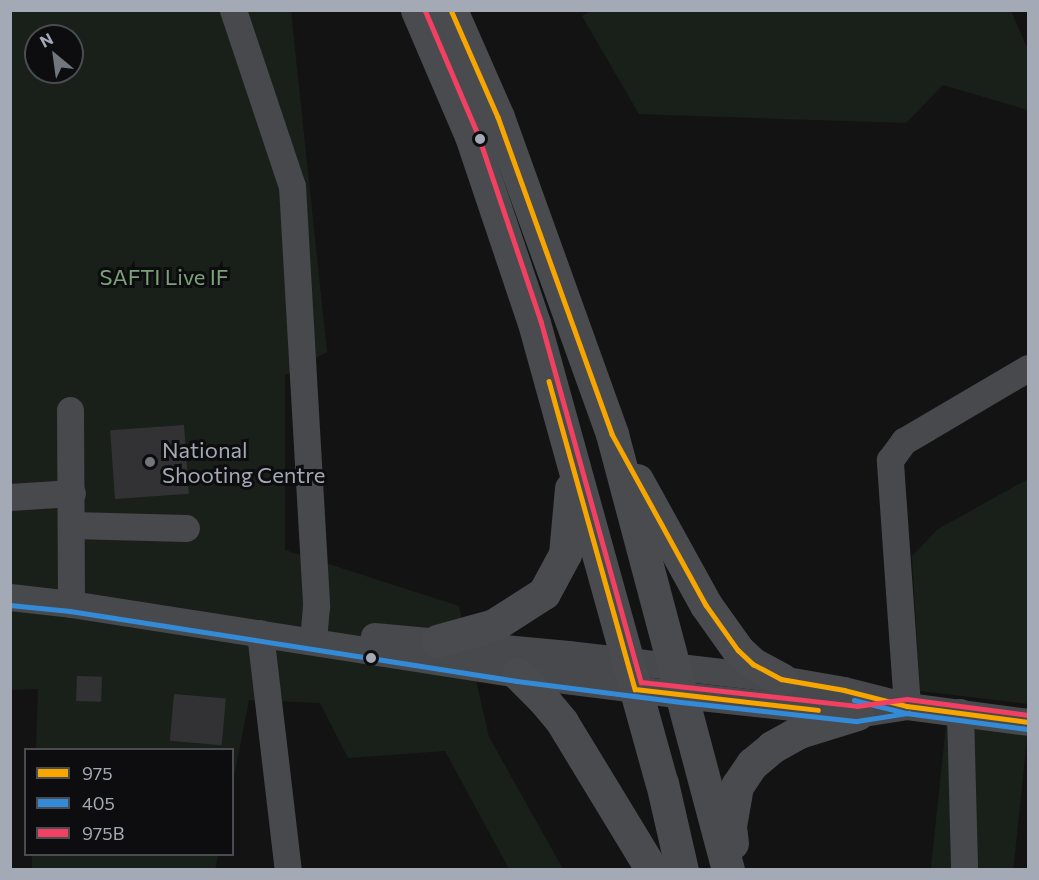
<!DOCTYPE html>
<html>
<head>
<meta charset="utf-8">
<style>
	body { margin:0 }
	#map { position:relative; width:1039px; height:880px; overflow:hidden; background:#131313; font-family:Commissioner,sans-serif }
	div>[style] { position:absolute }
	.green>* { inset:0; background:#19201a; transform-origin:0 0 }
	.building>* { inset:0; background:#323234; transform-origin:0 0 }
	.minor>* { height:27px; margin:-13.5px; padding:0 13.5px; transform-origin:13.5px; border-radius:13.5px; background:#47494c }
	.major>* { height:33px; margin:-16.5px; padding:0 16.5px; transform-origin:16.5px; border-radius:16.5px; background:#494b4e }
	.bus-1>* { height:4.5px; margin:-2.25px; padding:0 2.25px; transform-origin:2.25px; border-radius:2.25px; background:#f7a600 }
	.bus-2>* { height:4.5px; margin:-2.25px; padding:0 2.25px; transform-origin:2.25px; border-radius:2.25px; background:#338bd7 }
	.bus-3>* { height:4.5px; margin:-2.25px; padding:0 2.25px; transform-origin:2.25px; border-radius:2.25px; background:#f24062 }
	.dots>* { width:16px; height:16px; translate:-50% -50%; box-sizing:border-box; border:3px solid #0d0d0f; border-radius:50% }
	span { translate:-50% -50%; white-space:nowrap; text-align:center; line-height:1.15; -webkit-text-stroke:6px #0d0d0f; paint-order:stroke }
	.park-label { font-size:22px; color:#7ba179 }
	.poi-label { font-size:22px; color:#a3aab5 }
	.left { translate:0 -50%; text-align:left }
	.frame { position:absolute; inset:0; border:12px solid #a3aab5; pointer-events:none }
	.legend { position:absolute; left:24px; top:748px; width:210px; height:108px; box-sizing:border-box; background:#0d0d0f; border:2px solid #494c51; margin:0; padding:8px 10px; list-style:none; font-size:18px; color:#a3aab5 }
	.legend li { display:flex; align-items:center; gap:12px; height:30px }
	.legend b { width:30px; border:2px solid #494c51 }
	.north { position:absolute; left:24px; top:24px; width:60px; height:60px; box-sizing:border-box; background:#0d0d0f; border:2px solid #494c51; border-radius:50%; rotate:331deg; font-size:16px; font-weight:700; line-height:24px; text-align:center; color:#a3aab5 }
	.north::after { content:''; display:block; margin:auto; width:21px; height:27px; background:#71757c; clip-path:polygon(50% 0,100% 100%,50% 72%,0 100%) }
</style>
</head>
<body>
<div id="map">
	<div class="green">
		<i style="clip-path:polygon(592px 10px,1011px 11px,1028px 50px,1028px 110px,943px 85px,906px 123px,639px 114px,582px 16px)"></i>
		<i style="clip-path:polygon(evenodd,11px 11px,291px 11px,327px 352px,285px 375px,285px 550px,459px 606px,489px 737px,563px 869px,509px 869px,445px 751px,348px 758px,320px 703px,249px 700px,233px 782px,232px 750px,36px 749px,38px 689px,11px 690px,11px 11px,36px 36px,72px 36px,72px 72px,36px 72px,36px 36px)"></i>
		<i style="clip-path:polygon(1028px 479px,1028px 704px,920px 691px,912px 556px,938px 529px)"></i>
		<i style="left:946px;top:725px;width:82px;height:144px;rotate:6deg"></i>
		<i style="clip-path:polygon(32px 855px,32px 854px,218px 855px,215px 870px,32px 869px)"></i>
	</div>
	<div class="building">
		<i style="left:184px;top:425px;width:69px;height:74px;rotate:86deg"></i>
		<i style="left:77px;top:676px;width:25px;height:25px;rotate:2deg"></i>
		<i style="left:174px;top:694px;width:52px;height:47px;rotate:5deg"></i>
	</div>
	<div class="minor">
		<i style="left:233px;top:10px;width:186px;rotate:71.5deg"></i>
		<i style="left:292px;top:186px;width:421px;rotate:86.7deg"></i>
		<i style="left:316px;top:606px;width:25px;rotate:95deg"></i>
		<i style="left:70px;top:410px;width:194px;rotate:89.7deg"></i>
		<i style="left:10px;top:497px;width:62px;rotate:-3.7deg"></i>
		<i style="left:72px;top:525px;width:114px;rotate:1.5deg"></i>
		<i style="left:10px;top:597px;width:61px;rotate:6.5deg"></i>
		<i style="left:71px;top:604px;width:452px;rotate:8.9deg"></i>
		<i style="left:518px;top:674px;width:165px;rotate:7.3deg"></i>
		<i style="left:682px;top:695px;width:176px;rotate:6.2deg"></i>
		<i style="left:857px;top:714px;width:51px;rotate:-9.1deg"></i>
		<i style="left:260px;top:633px;width:239px;rotate:83.3deg"></i>
		<i style="left:374px;top:636px;width:195px;rotate:5.3deg"></i>
		<i style="left:568px;top:654px;width:214px;rotate:6.7deg"></i>
		<i style="left:781px;top:679px;width:64px;rotate:9.9deg"></i>
		<i style="left:844px;top:690px;width:65px;rotate:14.3deg"></i>
		<i style="left:907px;top:706px;width:122px;rotate:7.5deg"></i>
		<i style="left:907px;top:706px;width:247px;rotate:-94deg"></i>
		<i style="left:890px;top:460px;width:24px;rotate:-54deg"></i>
		<i style="left:904px;top:441px;width:144px;rotate:-30.5deg"></i>
		<i style="left:960px;top:712px;width:158px;rotate:88.5deg"></i>
	</div>
	<div class="major">
		<i style="left:417px;top:10px;width:137px;rotate:66.8deg"></i>
		<i style="left:471px;top:136px;width:197px;rotate:71.4deg"></i>
		<i style="left:534px;top:323px;width:477px;rotate:74.5deg"></i>
		<i style="left:662px;top:783px;width:89px;rotate:77.1deg"></i>
		<i style="left:451px;top:10px;width:117px;rotate:66.3deg"></i>
		<i style="left:498px;top:117px;width:337px;rotate:70.2deg"></i>
		<i style="left:612px;top:434px;width:451px;rotate:75.1deg"></i>
		<i style="left:637px;top:480px;width:143px;rotate:61.1deg"></i>
		<i style="left:706px;top:605px;width:55px;rotate:54.6deg"></i>
		<i style="left:738px;top:650px;width:21px;rotate:43deg"></i>
		<i style="left:753px;top:664px;width:32px;rotate:28deg"></i>
		<i style="left:437px;top:641px;width:59px;rotate:-15.7deg"></i>
		<i style="left:494px;top:625px;width:59px;rotate:-32.6deg"></i>
		<i style="left:544px;top:593px;width:44px;rotate:-61.7deg"></i>
		<i style="left:565px;top:554px;width:66px;rotate:-84.8deg"></i>
		<i style="left:518px;top:674px;width:35px;rotate:45deg"></i>
		<i style="left:543px;top:699px;width:30px;rotate:50deg"></i>
		<i style="left:562px;top:722px;width:173px;rotate:58.7deg"></i>
		<i style="left:732px;top:843px;width:17px;rotate:-97deg"></i>
		<i style="left:730px;top:826px;width:41px;rotate:-80.1deg"></i>
		<i style="left:737px;top:786px;width:27px;rotate:-56deg"></i>
		<i style="left:752px;top:764px;width:26px;rotate:-40deg"></i>
		<i style="left:772px;top:747px;width:31px;rotate:-29deg"></i>
		<i style="left:799px;top:732px;width:61px;rotate:-17.2deg"></i>
	</div>
	<div class="bus-1">
		<i style="left:451px;top:10px;width:117px;rotate:66.3deg"></i>
		<i style="left:498px;top:117px;width:337px;rotate:70.2deg"></i>
		<i style="left:612px;top:434px;width:195px;rotate:61.2deg"></i>
		<i style="left:706px;top:605px;width:55px;rotate:54.6deg"></i>
		<i style="left:738px;top:650px;width:21px;rotate:43deg"></i>
		<i style="left:753px;top:664px;width:32px;rotate:28deg"></i>
		<i style="left:781px;top:679px;width:64px;rotate:9.9deg"></i>
		<i style="left:844px;top:690px;width:65px;rotate:14.3deg"></i>
		<i style="left:907px;top:706px;width:122px;rotate:7.5deg"></i>
		<i style="left:549px;top:381px;width:320px;rotate:74.4deg"></i>
		<i style="left:635px;top:689px;width:184px;rotate:6.5deg"></i>
	</div>
	<div class="bus-2">
		<i style="left:10px;top:605px;width:60px;rotate:5.7deg"></i>
		<i style="left:70px;top:611px;width:452px;rotate:8.9deg"></i>
		<i style="left:517px;top:681px;width:165px;rotate:7.3deg"></i>
		<i style="left:681px;top:702px;width:177px;rotate:6.2deg"></i>
		<i style="left:857px;top:721px;width:52px;rotate:-8.9deg"></i>
		<i style="left:854px;top:700px;width:54px;rotate:14deg"></i>
		<i style="left:906px;top:713px;width:122px;rotate:7.5deg"></i>
	</div>
	<div class="bus-3">
		<i style="left:425px;top:10px;width:135px;rotate:66.9deg"></i>
		<i style="left:478px;top:134px;width:197px;rotate:71.4deg"></i>
		<i style="left:541px;top:321px;width:375px;rotate:74.5deg"></i>
		<i style="left:641px;top:682px;width:217px;rotate:6.3deg"></i>
		<i style="left:857px;top:706px;width:50px;rotate:-8deg"></i>
		<i style="left:907px;top:699px;width:122px;rotate:7.5deg"></i>
	</div>
	<div class="dots">
		<i style="left:480px;top:139px;background:#a3aab5"></i>
		<i style="left:150px;top:462px;background:#71757c"></i>
		<i style="left:371px;top:658px;background:#a3aab5"></i>
	</div>
	<div class="park-label">
		<span style="left:164px;top:277px">SAFTI Live IF</span>
	</div>
	<div class="poi-label">
		<span class="left" style="left:162px;top:462px">National<br>Shooting Centre</span>
	</div>
	<div class="frame"></div>
	<ul class="legend">
	<li><b style="height:8px;background:#f7a600"></b>975</li>
	<li><b style="height:8px;background:#338bd7"></b>405</li>
	<li><b style="height:8px;background:#f24062"></b>975B</li>
	</ul>
	<div class="north">N</div>
</div>
</body>
</html>
